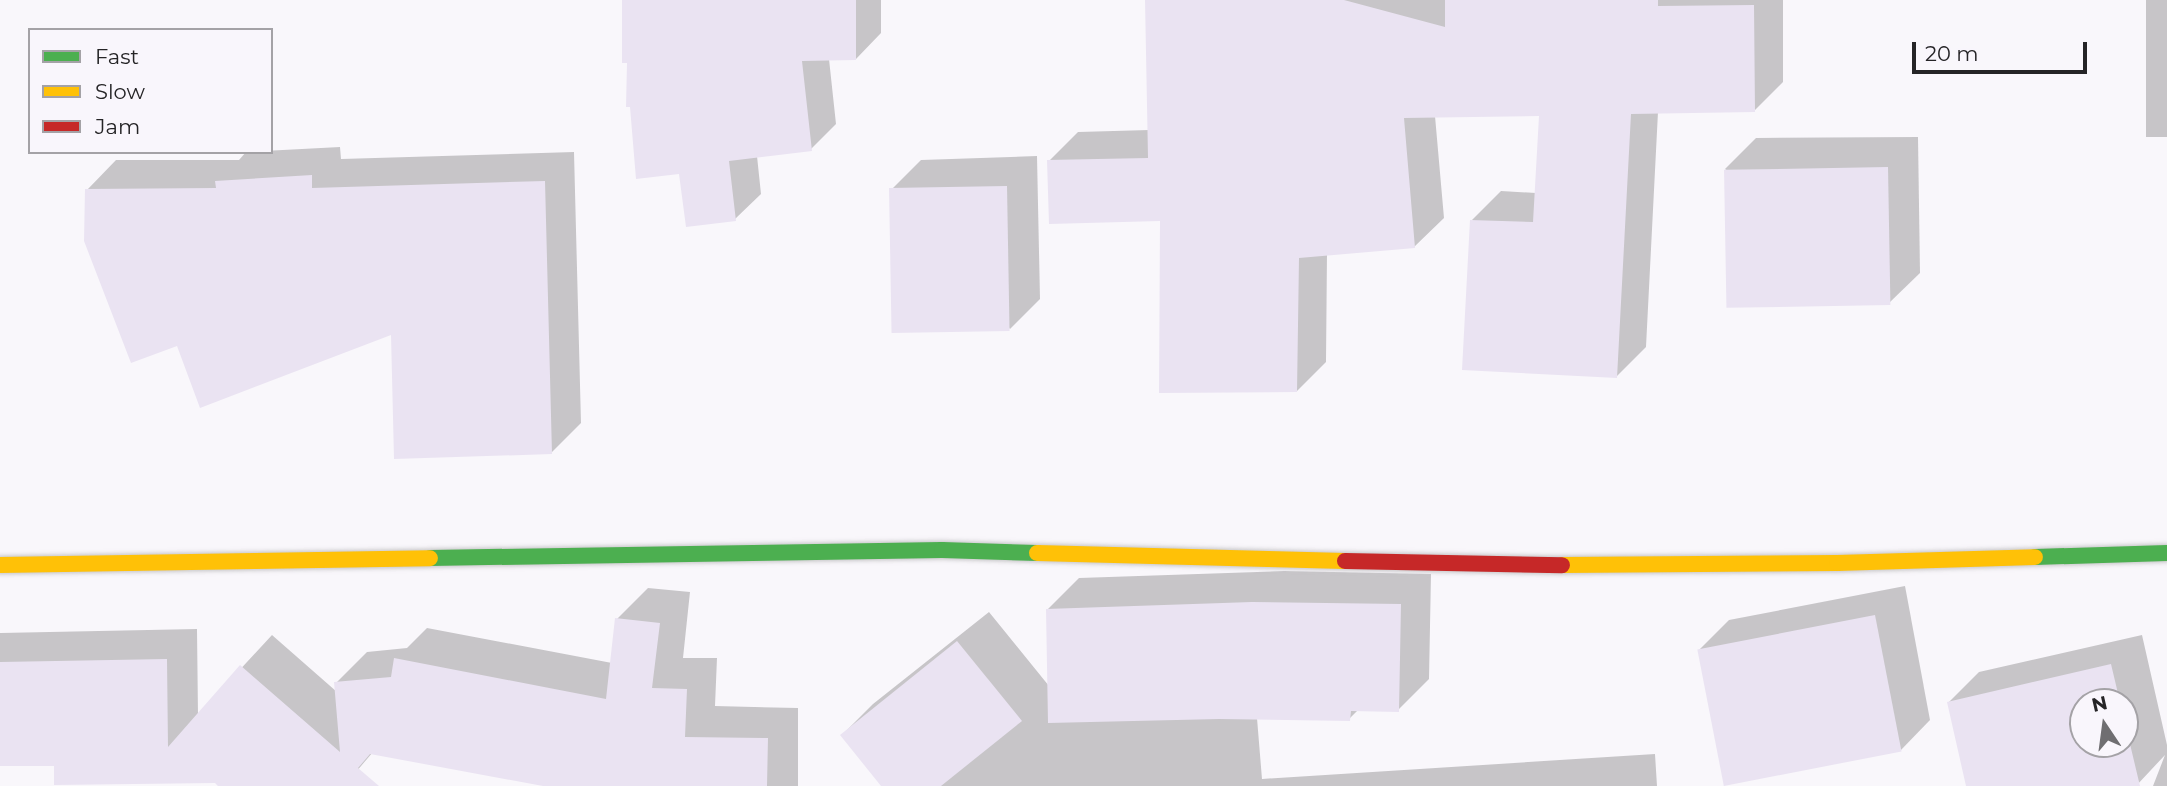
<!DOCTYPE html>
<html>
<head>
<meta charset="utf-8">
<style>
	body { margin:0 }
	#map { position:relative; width:2167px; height:786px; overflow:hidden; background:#f9f7fb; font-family:Montserrat,sans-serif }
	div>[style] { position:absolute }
	.shadow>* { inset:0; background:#0003; transform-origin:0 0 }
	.building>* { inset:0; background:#eae3f2; transform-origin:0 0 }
	.roads { filter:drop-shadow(0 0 2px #c9c8ca) drop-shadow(0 0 2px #c9c8ca) }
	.fast>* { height:16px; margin:-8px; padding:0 8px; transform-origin:8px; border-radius:8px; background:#4caf50 }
	.slow>* { height:16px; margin:-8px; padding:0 8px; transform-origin:8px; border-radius:8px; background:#ffc107 }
	.jam>* { height:16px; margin:-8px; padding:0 8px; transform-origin:8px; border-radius:8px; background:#c62828 }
	span { translate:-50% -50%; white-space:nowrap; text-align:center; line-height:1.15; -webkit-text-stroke:5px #f9f6fc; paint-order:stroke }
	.legend { position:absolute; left:28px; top:28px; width:245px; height:126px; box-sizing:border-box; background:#f9f6fc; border:2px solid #a4a2a6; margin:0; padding:9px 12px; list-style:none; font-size:21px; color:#252426 }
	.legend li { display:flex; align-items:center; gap:14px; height:35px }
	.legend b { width:35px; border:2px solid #a4a2a6 }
	.north { position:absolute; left:2069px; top:688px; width:70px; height:70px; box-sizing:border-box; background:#f9f6fc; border:2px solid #a4a2a6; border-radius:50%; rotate:347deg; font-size:19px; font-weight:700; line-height:28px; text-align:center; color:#252426 }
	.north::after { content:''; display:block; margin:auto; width:24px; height:32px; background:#6f6e71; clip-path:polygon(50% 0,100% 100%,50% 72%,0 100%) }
	.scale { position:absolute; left:1912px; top:42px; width:175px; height:32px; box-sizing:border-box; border:4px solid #252426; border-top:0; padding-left:9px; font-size:21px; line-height:24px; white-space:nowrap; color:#252426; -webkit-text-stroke:5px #f9f6fc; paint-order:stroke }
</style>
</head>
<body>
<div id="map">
	<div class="shadow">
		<i style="clip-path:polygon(624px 0,881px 0,881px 33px,856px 59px,829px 59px,836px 124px,811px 149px,757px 156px,761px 194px,735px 219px,681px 172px,628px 61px)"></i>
		<i style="clip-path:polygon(1147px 0,1783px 0,1783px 82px,1754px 111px,1658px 112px,1646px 347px,1617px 376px,1472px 220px,1501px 191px,1536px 193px,1541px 114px,1435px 116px,1444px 218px,1414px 247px,1327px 254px,1326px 362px,1297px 391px,1162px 219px,1049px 161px,1078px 132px,1149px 130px)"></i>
		<i style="left:2146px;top:0;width:21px;height:137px"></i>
		<i style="clip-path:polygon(1918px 137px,1920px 273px,1889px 303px,1725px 169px,1756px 138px)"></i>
		<i style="clip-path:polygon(340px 147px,341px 159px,574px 152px,581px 423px,551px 453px,393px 332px,178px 344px,87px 190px,116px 160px,239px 160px,246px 152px)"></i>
		<i style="clip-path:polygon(1037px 156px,1040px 299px,1010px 329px,891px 190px,921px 160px)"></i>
		<i style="clip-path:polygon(1284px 571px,1431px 574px,1429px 679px,1398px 710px,1359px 709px,1349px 719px,1257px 718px,1262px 779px,1655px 754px,1657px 786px,883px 786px,842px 735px,873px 704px,989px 612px,1049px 686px,1047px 610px,1079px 578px)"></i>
		<i style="clip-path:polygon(1905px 586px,1930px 720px,1900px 751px,1699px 650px,1729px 620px)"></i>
		<i style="clip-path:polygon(648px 588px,690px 592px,683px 658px,717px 658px,715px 706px,798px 708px,798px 786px,552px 786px,373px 752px,344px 786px,221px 786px,215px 781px,55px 764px,0 765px,0 633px,197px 629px,198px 715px,272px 635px,337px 692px,336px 683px,367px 652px,407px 648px,427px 628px,612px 663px,617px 619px)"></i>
		<i style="clip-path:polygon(evenodd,2142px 635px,2167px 745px,2167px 786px,2153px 786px,2165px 755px,2136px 786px,1968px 786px,1949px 702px,1979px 672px,2142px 635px,2083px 702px,2125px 702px,2125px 744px,2083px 744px,2083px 702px)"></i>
	</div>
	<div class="building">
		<i style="clip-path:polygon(622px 0,856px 0,856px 60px,802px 61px,812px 151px,729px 161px,736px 221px,686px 227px,679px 174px,636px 179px,630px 107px,626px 107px,627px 63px,622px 63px)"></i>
		<i style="clip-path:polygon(1145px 0,1344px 0,1445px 27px,1445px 0,1658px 0,1658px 6px,1754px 5px,1755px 112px,1631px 114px,1617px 378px,1462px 370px,1470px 220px,1533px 222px,1539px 116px,1404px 118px,1415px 248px,1299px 258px,1297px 392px,1159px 393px,1160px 221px,1049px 224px,1047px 160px,1148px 158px)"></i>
		<i style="left:1888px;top:167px;width:138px;height:164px;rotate:89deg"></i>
		<i style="clip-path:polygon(312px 175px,312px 188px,545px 181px,552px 454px,394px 459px,391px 335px,200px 408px,177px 346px,131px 363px,84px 241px,85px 189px,216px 188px,215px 181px)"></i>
		<i style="left:1007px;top:186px;width:145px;height:118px;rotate:89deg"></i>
		<i style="clip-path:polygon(1252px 602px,1401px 604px,1399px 712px,1351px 711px,1350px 721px,1219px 719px,1048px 723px,1046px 609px)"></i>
		<i style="left:1875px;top:615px;width:139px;height:181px;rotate:79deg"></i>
		<i style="clip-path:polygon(615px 618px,660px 623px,652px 688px,687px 689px,685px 737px,768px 738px,767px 786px,543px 786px,370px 754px,358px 768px,379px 786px,218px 786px,215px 783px,54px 785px,54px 766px,0 766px,0 662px,167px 659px,168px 747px,240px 665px,340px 752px,334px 682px,391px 677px,394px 658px,606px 699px)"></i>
		<i style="clip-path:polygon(957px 641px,1022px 721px,941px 786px,881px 786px,840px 735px)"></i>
		<i style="clip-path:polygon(2111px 664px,2120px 702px,2083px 702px,2083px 744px,2125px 744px,2125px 723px,2140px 786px,1966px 786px,1947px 702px)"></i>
	</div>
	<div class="roads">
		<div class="fast">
			<i style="left:2035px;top:557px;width:132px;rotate:-1.7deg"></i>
			<i style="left:430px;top:558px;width:512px;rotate:-0.9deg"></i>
			<i style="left:942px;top:550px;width:95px;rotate:1.8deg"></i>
		</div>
		<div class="slow">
			<i style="left:1037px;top:553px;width:308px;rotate:1.5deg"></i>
			<i style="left:0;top:565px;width:430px;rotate:-0.9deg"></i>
			<i style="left:1562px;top:565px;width:275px;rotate:-0.4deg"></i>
			<i style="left:1837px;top:563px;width:198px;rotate:-1.7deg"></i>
		</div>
		<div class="jam">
			<i style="left:1345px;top:561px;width:217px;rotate:1.1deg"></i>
		</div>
	</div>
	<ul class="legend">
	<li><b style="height:9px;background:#4caf50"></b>Fast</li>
	<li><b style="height:9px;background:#ffc107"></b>Slow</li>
	<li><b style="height:9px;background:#c62828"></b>Jam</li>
	</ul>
	<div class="north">N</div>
	<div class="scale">20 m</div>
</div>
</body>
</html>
